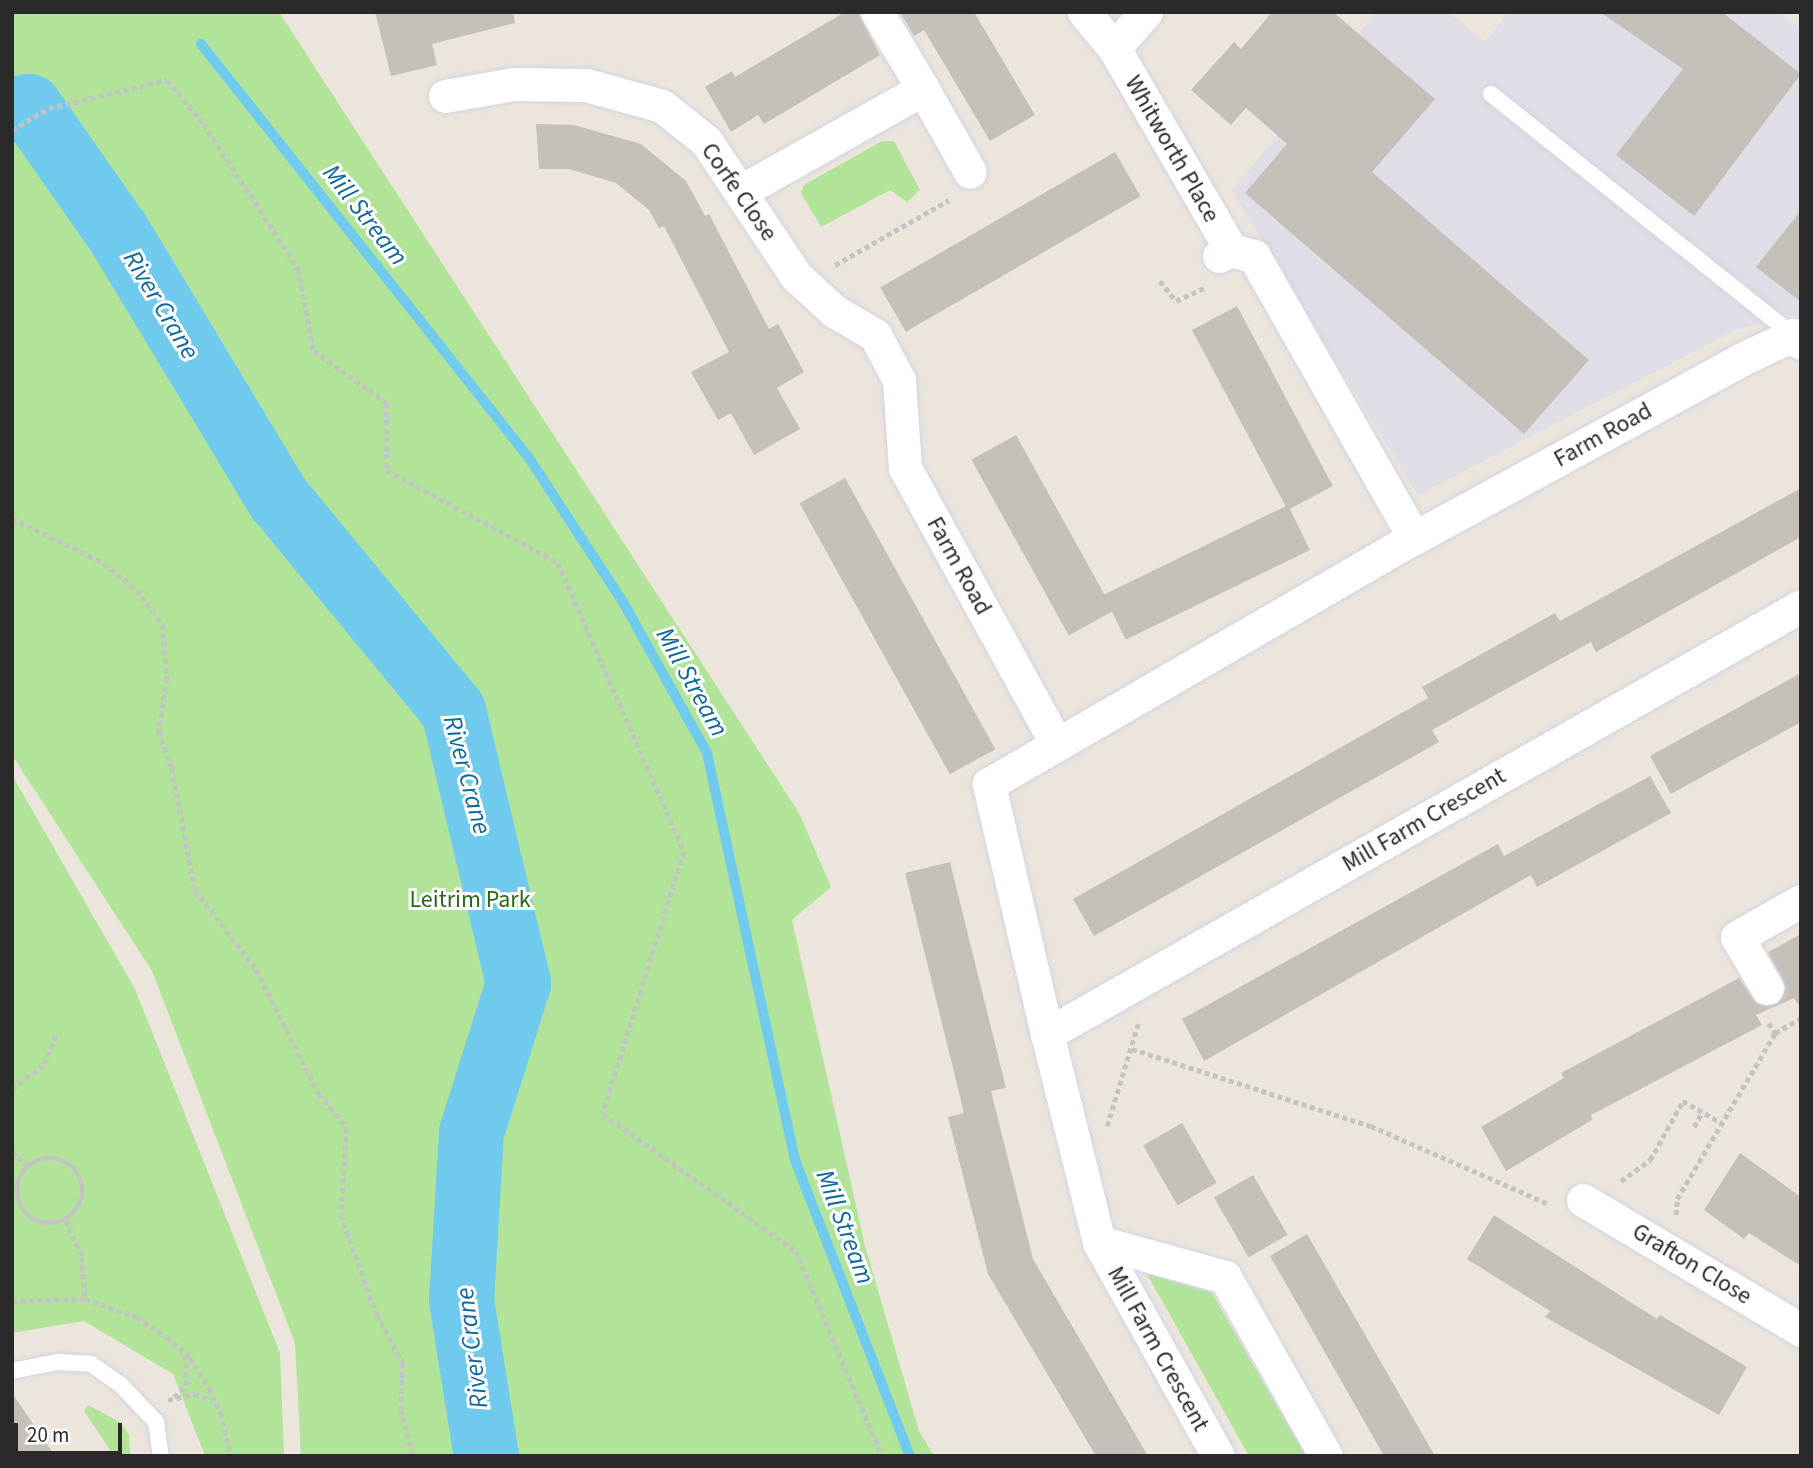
<!DOCTYPE html>
<html>
<head>
<meta charset="utf-8">
<style>
	body { margin:0 }
	#map { position:relative; width:1813px; height:1468px; overflow:hidden; background:#ece5dc; font-family:"Source Sans 3",sans-serif }
	div>[style] { position:absolute }
	.industrial>* { inset:0; background:#dfdde5 }
	.green>* { inset:0; background:#b1e399 }
	.stream>* { height:10px; margin:-5px; padding:0 5px; transform-origin:5px; border-radius:5px; background:#6fcaee }
	.river>* { height:65px; margin:-32.5px; padding:0 32.5px; transform-origin:32.5px; border-radius:32.5px; background:#6fcaee }
	.building>* { inset:0; background:#c4bfb8; transform-origin:0 0 }
	.path>* { height:4.5px; margin-top:-2.25px; transform-origin:0; background:repeating-linear-gradient(90deg,#c3c3c3 0 5px,transparent 0 8.5px) }
	.path>.ring { margin:-2.25px; padding:0; box-sizing:content-box; background:none; border:4.5px solid #c3c3c3; border-radius:50% }
	.roads { filter:drop-shadow(0 0 2px #d1d4e3) drop-shadow(0 0 2px #d1d4e3) }
	.service>* { height:16px; margin:-8px; padding:0 8px; transform-origin:8px; border-radius:8px; background:#fff }
	.minor>* { height:33px; margin:-16.5px; padding:0 16.5px; transform-origin:16.5px; border-radius:16.5px; background:#fff }
	span { translate:-50% -50%; white-space:nowrap; text-align:center; line-height:1.15; -webkit-text-stroke:6px #fff; paint-order:stroke }
	.street-label { font-size:24px; color:#2a2a2a }
	.park-label { font-size:24px; color:#29671a }
	.water-label { font-size:26px; color:#0e689a; font-style:italic }
	.frame { position:absolute; inset:0; border:14px solid #2a2a2a; pointer-events:none }
	.scale { position:absolute; left:14px; top:1423px; width:108px; height:32px; box-sizing:border-box; border:4px solid #2a2a2a; border-top:0; padding-left:9px; font-size:21px; line-height:24px; white-space:nowrap; color:#2a2a2a; -webkit-text-stroke:5px #fff; paint-order:stroke }
</style>
</head>
<body>
<div id="map">
	<div class="industrial">
		<i style="clip-path:polygon(1376px 12px,1448px 12px,1485px 42px,1509px 12px,1777px 12px,1801px 29px,1801px 318px,1795px 314px,1734px 331px,1418px 495px,1232px 191px)"></i>
	</div>
	<div class="green">
		<i style="clip-path:polygon(12px 12px,279px 12px,799px 813px,831px 887px,792px 920px,865px 1246px,919px 1431px,934px 1456px,301px 1456px,295px 1343px,152px 971px,12px 755px)"></i>
		<i style="clip-path:polygon(882px 141px,894px 141px,920px 190px,907px 202px,890px 190px,821px 227px,801px 193px,804px 185px)"></i>
		<i style="clip-path:polygon(12px 775px,135px 989px,280px 1353px,284px 1456px,205px 1456px,173px 1374px,84px 1321px,12px 1333px)"></i>
		<i style="clip-path:polygon(1147px 1274px,1211px 1292px,1306px 1456px,1249px 1456px)"></i>
		<i style="clip-path:polygon(88px 1405px,120px 1422px,129px 1435px,130px 1456px,114px 1456px,84px 1411px)"></i>
	</div>
	<div class="stream">
		<i style="left:201px;top:44px;width:528px;rotate:51.61deg"></i>
		<i style="left:529px;top:458px;width:172px;rotate:56.9deg"></i>
		<i style="left:623px;top:602px;width:173px;rotate:60.9deg"></i>
		<i style="left:707px;top:753px;width:416px;rotate:77.8deg"></i>
		<i style="left:795px;top:1160px;width:318px;rotate:68.8deg"></i>
	</div>
	<div class="river">
		<i style="left:12px;top:109px;width:17px;rotate:-10deg"></i>
		<i style="left:29px;top:106px;width:155px;rotate:55deg"></i>
		<i style="left:118px;top:233px;width:310px;rotate:58.9deg"></i>
		<i style="left:278px;top:498px;width:275px;rotate:50.5deg"></i>
		<i style="left:453px;top:710px;width:281px;rotate:76.6deg"></i>
		<i style="left:518px;top:983px;width:156px;rotate:107.5deg"></i>
		<i style="left:471px;top:1132px;width:168px;rotate:93.4deg"></i>
		<i style="left:461px;top:1300px;width:158px;rotate:80.9deg"></i>
	</div>
	<div class="building">
		<i style="clip-path:polygon(375px 12px,513px 12px,515px 23px,432px 44px,437px 65px,391px 76px)"></i>
		<i style="clip-path:polygon(845px 12px,858px 12px,880px 55px,764px 124px,758px 115px,731px 132px,705px 87px,732px 71px,735px 77px)"></i>
		<i style="clip-path:polygon(900px 12px,974px 12px,1035px 115px,990px 141px,924px 30px,914px 36px)"></i>
		<i style="clip-path:polygon(1272px 12px,1333px 12px,1435px 99px,1372px 172px,1589px 360px,1524px 434px,1245px 193px,1287px 144px,1246px 108px,1231px 125px,1191px 90px,1234px 42px,1241px 49px)"></i>
		<i style="clip-path:polygon(1600px 12px,1722px 12px,1801px 74px,1694px 216px,1616px 155px,1683px 69px)"></i>
		<i style="clip-path:polygon(536px 124px,574px 125px,641px 144px,686px 181px,705px 216px,709px 214px,769px 329px,778px 324px,804px 372px,777px 388px,800px 429px,754px 455px,731px 413px,718px 420px,691px 372px,729px 352px,664px 226px,659px 228px,649px 210px,616px 183px,569px 169px,539px 169px)"></i>
		<i style="left:1115px;top:152px;width:51px;height:271px;rotate:60deg"></i>
		<i style="clip-path:polygon(1801px 210px,1801px 302px,1756px 267px)"></i>
		<i style="left:1237px;top:306px;width:204px;height:51px;rotate:62deg"></i>
		<i style="left:1016px;top:435px;width:201px;height:51px;rotate:61deg"></i>
		<i style="left:845px;top:478px;width:310px;height:52px;rotate:61deg"></i>
		<i style="clip-path:polygon(1801px 488px,1801px 537px,1596px 652px,1591px 642px,1432px 730px,1439px 742px,1094px 936px,1073px 899px,1428px 698px,1422px 687px,1555px 613px,1560px 621px)"></i>
		<i style="left:1288px;top:505px;width:50px;height:205px;rotate:64deg"></i>
		<i style="clip-path:polygon(1801px 673px,1801px 722px,1671px 794px,1650px 756px)"></i>
		<i style="clip-path:polygon(1650px 776px,1671px 813px,1537px 887px,1531px 875px,1204px 1061px,1182px 1019px,1498px 844px,1504px 856px)"></i>
		<i style="clip-path:polygon(950px 862px,1006px 1088px,991px 1091px,1033px 1259px,1148px 1456px,1096px 1456px,988px 1274px,948px 1117px,964px 1113px,905px 873px)"></i>
		<i style="clip-path:polygon(1801px 934px,1801px 1009px,1794px 998px,1756px 1015px,1762px 1025px,1591px 1115px,1592px 1120px,1506px 1171px,1481px 1127px,1564px 1078px,1561px 1073px,1739px 978px,1757px 1004px,1777px 1004px,1786px 987px,1768px 952px)"></i>
		<i style="left:1182px;top:1123px;width:69px;height:45px;rotate:60deg"></i>
		<i style="clip-path:polygon(1740px 1153px,1801px 1197px,1801px 1266px,1749px 1233px,1744px 1239px,1704px 1210px)"></i>
		<i style="left:1253px;top:1175px;width:69px;height:45px;rotate:60deg"></i>
		<i style="clip-path:polygon(1494px 1215px,1657px 1319px,1660px 1315px,1747px 1367px,1719px 1415px,1545px 1317px,1550px 1311px,1467px 1259px)"></i>
		<i style="clip-path:polygon(1307px 1234px,1326px 1267px,1435px 1456px,1384px 1456px,1270px 1256px)"></i>
		<i style="clip-path:polygon(12px 1393px,55px 1456px,12px 1456px)"></i>
	</div>
	<div class="path">
		<i style="left:12px;top:130px;width:43px;rotate:-30.7deg"></i>
		<i style="left:49px;top:108px;width:121px;rotate:-13.3deg"></i>
		<i style="left:167px;top:80px;width:57px;rotate:49.9deg"></i>
		<i style="left:204px;top:124px;width:173px;rotate:57deg"></i>
		<i style="left:298px;top:269px;width:84px;rotate:79deg"></i>
		<i style="left:314px;top:351px;width:90px;rotate:35.5deg"></i>
		<i style="left:387px;top:403px;width:67px;rotate:90deg"></i>
		<i style="left:387px;top:470px;width:195px;rotate:28.5deg"></i>
		<i style="left:558px;top:563px;width:315px;rotate:66.4deg"></i>
		<i style="left:684px;top:852px;width:274px;rotate:107.2deg"></i>
		<i style="left:603px;top:1114px;width:237px;rotate:35.4deg"></i>
		<i style="left:796px;top:1251px;width:222px;rotate:67.2deg"></i>
		<i style="left:835px;top:265px;width:131px;rotate:-29.7deg"></i>
		<i style="left:1160px;top:281px;width:26px;rotate:51deg"></i>
		<i style="left:1176px;top:301px;width:33px;rotate:-25deg"></i>
		<i style="left:12px;top:518px;width:102px;rotate:26.1deg"></i>
		<i style="left:104px;top:563px;width:43px;rotate:39.3deg"></i>
		<i style="left:137px;top:590px;width:44px;rotate:53.4deg"></i>
		<i style="left:163px;top:625px;width:53px;rotate:85.7deg"></i>
		<i style="left:167px;top:678px;width:54px;rotate:98.6deg"></i>
		<i style="left:159px;top:731px;width:39px;rotate:71deg"></i>
		<i style="left:172px;top:768px;width:124px;rotate:79.3deg"></i>
		<i style="left:195px;top:890px;width:100px;rotate:52.3deg"></i>
		<i style="left:256px;top:969px;width:140px;rotate:63.3deg"></i>
		<i style="left:319px;top:1094px;width:44px;rotate:50.5deg"></i>
		<i style="left:347px;top:1128px;width:87px;rotate:93.9deg"></i>
		<i style="left:341px;top:1215px;width:106px;rotate:70.2deg"></i>
		<i style="left:377px;top:1315px;width:55px;rotate:61.6deg"></i>
		<i style="left:403px;top:1363px;width:46px;rotate:92.5deg"></i>
		<i style="left:401px;top:1409px;width:49px;rotate:75.7deg"></i>
		<i style="left:1769px;top:1023px;width:12px;rotate:59deg"></i>
		<i style="left:1775px;top:1033px;width:30px;rotate:-30deg"></i>
		<i style="left:1132px;top:1049px;width:251px;rotate:17.9deg"></i>
		<i style="left:1371px;top:1126px;width:194px;rotate:23.7deg"></i>
		<i style="left:12px;top:1089px;width:41px;rotate:-38deg"></i>
		<i style="left:44px;top:1064px;width:31px;rotate:-68deg"></i>
		<i style="left:1107px;top:1126px;width:107px;rotate:-73.1deg"></i>
		<i style="left:1694px;top:1127px;width:17px;rotate:-62deg"></i>
		<i style="left:12px;top:1152px;width:21px;rotate:41deg"></i>
		<i class="ring" style="left:17px;top:1158px;width:61.5px;height:61.5px"></i>
		<i style="left:1621px;top:1181px;width:36px;rotate:-36deg"></i>
		<i style="left:1650px;top:1160px;width:68px;rotate:-60.8deg"></i>
		<i style="left:1683px;top:1101px;width:45px;rotate:29.4deg"></i>
		<i style="left:1676px;top:1215px;width:16px;rotate:-86deg"></i>
		<i style="left:1677px;top:1199px;width:193px;rotate:-59.4deg"></i>
		<i style="left:66px;top:1220px;width:40px;rotate:66.6deg"></i>
		<i style="left:82px;top:1257px;width:42px;rotate:85.9deg"></i>
		<i style="left:12px;top:1301px;width:73px;rotate:-1.6deg"></i>
		<i style="left:85px;top:1299px;width:55px;rotate:19.1deg"></i>
		<i style="left:137px;top:1317px;width:36px;rotate:34deg"></i>
		<i style="left:167px;top:1337px;width:31px;rotate:42deg"></i>
		<i style="left:190px;top:1358px;width:36px;rotate:58deg"></i>
		<i style="left:209px;top:1388px;width:28px;rotate:64deg"></i>
		<i style="left:221px;top:1413px;width:44px;rotate:76.9deg"></i>
		<i style="left:174px;top:1397px;width:17px;rotate:-45deg"></i>
		<i style="left:186px;top:1385px;width:30px;rotate:-90deg"></i>
		<i style="left:168px;top:1400px;width:28px;rotate:-13deg"></i>
		<i style="left:195px;top:1394px;width:19px;rotate:21deg"></i>
	</div>
	<div class="roads">
		<div class="service">
			<i style="left:1491px;top:94px;width:386px;rotate:38.6deg"></i>
			<i style="left:12px;top:1371px;width:47px;rotate:-11.1deg"></i>
			<i style="left:58px;top:1362px;width:33px;rotate:3deg"></i>
			<i style="left:91px;top:1364px;width:35px;rotate:35deg"></i>
			<i style="left:120px;top:1384px;width:52px;rotate:46.5deg"></i>
			<i style="left:156px;top:1422px;width:34px;rotate:82deg"></i>
		</div>
		<div class="minor">
			<i style="left:877px;top:12px;width:90px;rotate:59.1deg"></i>
			<i style="left:1084px;top:12px;width:47px;rotate:50.2deg"></i>
			<i style="left:1146px;top:12px;width:48px;rotate:131.6deg"></i>
			<i style="left:1114px;top:48px;width:233px;rotate:59.9deg"></i>
			<i style="left:445px;top:96px;width:70px;rotate:-9.9deg"></i>
			<i style="left:514px;top:84px;width:72px;rotate:0.8deg"></i>
			<i style="left:586px;top:85px;width:79px;rotate:15.4deg"></i>
			<i style="left:662px;top:106px;width:56px;rotate:38.5deg"></i>
			<i style="left:706px;top:141px;width:162px;rotate:56.3deg"></i>
			<i style="left:796px;top:276px;width:52px;rotate:42.6deg"></i>
			<i style="left:834px;top:311px;width:48px;rotate:30.3deg"></i>
			<i style="left:875px;top:335px;width:51px;rotate:61.9deg"></i>
			<i style="left:899px;top:380px;width:88px;rotate:86.1deg"></i>
			<i style="left:905px;top:468px;width:311px;rotate:61.2deg"></i>
			<i style="left:743px;top:190px;width:206px;rotate:-29.3deg"></i>
			<i style="left:923px;top:89px;width:95px;rotate:60.5deg"></i>
			<i style="left:1219px;top:256px;width:13px;rotate:-27deg"></i>
			<i style="left:1231px;top:250px;width:24px;rotate:15deg"></i>
			<i style="left:1254px;top:256px;width:324px;rotate:60.4deg"></i>
			<i style="left:1767px;top:988px;width:59px;rotate:-120.5deg"></i>
			<i style="left:1737px;top:937px;width:73px;rotate:-29.4deg"></i>
			<i style="left:1047px;top:1034px;width:257px;rotate:-103.1deg"></i>
			<i style="left:989px;top:784px;width:491px;rotate:-30.1deg"></i>
			<i style="left:1414px;top:538px;width:369px;rotate:-28.6deg"></i>
			<i style="left:1738px;top:361px;width:61px;rotate:-25.3deg"></i>
			<i style="left:1793px;top:335px;width:11px;rotate:45deg"></i>
			<i style="left:1583px;top:1200px;width:254px;rotate:30.8deg"></i>
			<i style="left:1099px;top:1242px;width:131px;rotate:15.5deg"></i>
			<i style="left:1225px;top:1277px;width:206px;rotate:60.6deg"></i>
			<i style="left:1218px;top:1456px;width:245px;rotate:-119.1deg"></i>
			<i style="left:1099px;top:1242px;width:214px;rotate:-104deg"></i>
			<i style="left:1047px;top:1034px;width:867px;rotate:-29.58deg"></i>
		</div>
	</div>
	<div class="street-label">
		<span style="left:1172px;top:149px;rotate:60deg">Whitworth Place</span>
		<span style="left:739px;top:192px;rotate:55deg">Corfe Close</span>
		<span style="left:1603px;top:435px;rotate:-29deg">Farm Road</span>
		<span style="left:959px;top:566px;rotate:61deg">Farm Road</span>
		<span style="left:1424px;top:820px;rotate:-30deg">Mill Farm Crescent</span>
		<span style="left:1692px;top:1264px;rotate:31deg">Grafton Close</span>
		<span style="left:1158px;top:1349px;rotate:61deg">Mill Farm Crescent</span>
	</div>
	<div class="park-label">
		<span style="left:470px;top:900px">Leitrim Park</span>
	</div>
	<div class="water-label">
		<span style="left:365px;top:215px;rotate:52deg">Mill Stream</span>
		<span style="left:161px;top:305px;rotate:59deg">River Crane</span>
		<span style="left:692px;top:682px;rotate:61deg">Mill Stream</span>
		<span style="left:467px;top:775px;rotate:75deg">River Crane</span>
		<span style="left:845px;top:1227px;rotate:69deg">Mill Stream</span>
		<span style="left:472px;top:1348px;rotate:-97deg">River Crane</span>
	</div>
	<div class="frame"></div>
	<div class="scale">20 m</div>
</div>
</body>
</html>
